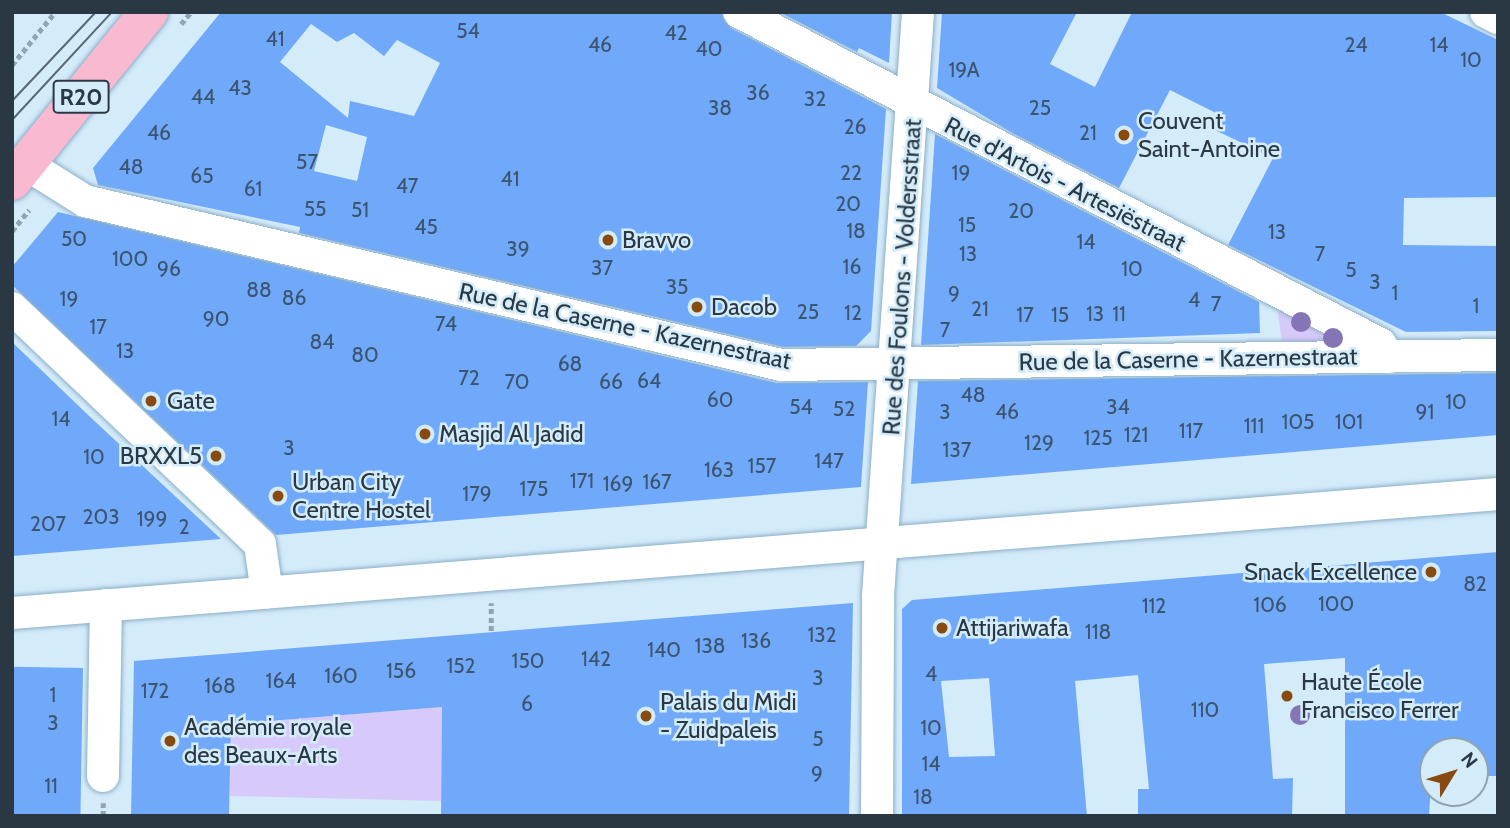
<!DOCTYPE html>
<html>
<head>
<meta charset="utf-8">
<style>
	body { margin:0 }
	#map { position:relative; width:1510px; height:828px; overflow:hidden; background:#d4ebfa; font-family:Cabin,sans-serif }
	div>[style] { position:absolute }
	.green>* { inset:0; background:#d7cafb }
	.building>* { inset:0; background:#70a9fa; transform-origin:0 0 }
	.path>* { height:4.5px; margin-top:-2.25px; transform-origin:0; background:repeating-linear-gradient(90deg,#90a4b1 0 5px,transparent 0 8.5px) }
	.roads { filter:drop-shadow(0 0 2px #8bafc7) drop-shadow(0 0 2px #8bafc7) }
	.minor>* { height:32px; margin:-16px; padding:0 16px; transform-origin:16px; border-radius:16px; background:#fff }
	.major>* { height:38px; margin:-19px; padding:0 19px; transform-origin:19px; border-radius:19px; background:#f8b9d1 }
	.tram>* { height:2px; margin:-1px; padding:0 1px; transform-origin:1px; border-radius:1px; background:#576873 }
	.trees>* { width:20px; height:20px; margin:-10px; border-radius:50%; background:#8574b6 }
	.dots>* { width:19px; height:19px; translate:-50% -50%; box-sizing:border-box; border:4px solid #d4ebfa; border-radius:50% }
	span { translate:-50% -50%; white-space:nowrap; text-align:center; line-height:1.15; -webkit-text-stroke:5px #d4ebfa; paint-order:stroke }
	.number-label { font-size:21px; color:#3b5470 }
	.number-label span { -webkit-text-stroke-width:0 }
	.shield-label span { padding:2px 5px; background:#d4ebfa; border:2px solid; border-radius:5px; -webkit-text-stroke-width:0 }
	.shield-label { font-size:23px; color:#293842; font-weight:700 }
	.poi-label { font-size:24px; color:#293842 }
	.left { translate:0 -50%; text-align:left }
	.right { translate:-100% -50%; text-align:right }
	.street-label { font-size:24px; color:#293842 }
	.frame { position:absolute; inset:0; border:14px solid #293842; pointer-events:none }
	.north { position:absolute; left:1419px; top:737px; width:70px; height:70px; box-sizing:border-box; background:#d4ebfa; border:2px solid #90a3b0; border-radius:50%; rotate:52deg; font-size:19px; font-weight:700; line-height:28px; text-align:center; color:#293842 }
	.north::after { content:''; display:block; margin:auto; width:24px; height:32px; background:#894a0f; clip-path:polygon(50% 0,100% 100%,50% 72%,0 100%) }
</style>
</head>
<body>
<div id="map">
	<div class="green">
		<i style="clip-path:polygon(1276px 299px,1365px 345px,1283px 350px)"></i>
		<i style="clip-path:polygon(442px 707px,441px 801px,230px 796px,231px 724px)"></i>
	</div>
	<div class="building">
		<i style="clip-path:polygon(evenodd,221px 12px,721px 12px,731px 28px,886px 109px,871px 331px,856px 346px,783px 347px,299px 233px,300px 227px,98px 185px,93px 168px,221px 12px,311px 24px,337px 42px,354px 33px,384px 56px,397px 40px,440px 63px,414px 116px,350px 101px,348px 118px,280px 62px,311px 24px,221px 12px,326px 125px,367px 137px,357px 181px,314px 171px,326px 125px)"></i>
		<i style="clip-path:polygon(779px 12px,892px 12px,889px 63px,859px 48px,857px 52px)"></i>
		<i style="clip-path:polygon(942px 12px,1077px 12px,1050px 64px,1095px 87px,1132px 12px,1440px 12px,1498px 40px,1498px 197px,1404px 198px,1403px 245px,1498px 246px,1498px 331px,1406px 332px,1228px 245px,1273px 158px,1213px 129px,1220px 115px,1170px 90px,1119px 188px,1014px 134px,937px 88px)"></i>
		<i style="clip-path:polygon(935px 134px,1259px 302px,1260px 333px,921px 345px)"></i>
		<i style="clip-path:polygon(58px 212px,777px 383px,868px 382px,861px 487px,276px 535px,12px 285px,12px 267px)"></i>
		<i style="clip-path:polygon(12px 342px,86px 413px,221px 539px,12px 556px)"></i>
		<i style="clip-path:polygon(1498px 373px,1498px 435px,911px 484px,918px 381px)"></i>
		<i style="clip-path:polygon(evenodd,1498px 552px,1498px 776px,1475px 776px,1475px 751px,1433px 751px,1429px 816px,1345px 816px,1345px 658px,1264px 664px,1273px 779px,1293px 778px,1292px 816px,1138px 816px,1138px 789px,1149px 789px,1138px 675px,1075px 681px,1087px 816px,902px 816px,902px 609px,912px 600px,1498px 552px,989px 678px,995px 756px,949px 757px,941px 681px,989px 678px)"></i>
		<i style="clip-path:polygon(853px 603px,849px 816px,441px 816px,442px 707px,231px 724px,229px 816px,131px 816px,134px 661px)"></i>
		<i style="left:83px;top:668px;width:148px;height:71px;rotate:91deg"></i>
	</div>
	<div class="path">
		<i style="left:181px;top:24px;width:16px;rotate:-50deg"></i>
		<i style="left:12px;top:65px;width:68px;rotate:-50.9deg"></i>
		<i style="left:12px;top:231px;width:27px;rotate:-51deg"></i>
		<i style="left:491px;top:631px;width:28px;rotate:-90deg"></i>
		<i style="left:103px;top:816px;width:13px;rotate:-90deg"></i>
	</div>
	<div class="roads">
		<div class="minor">
			<i style="left:739px;top:12px;width:722px;rotate:27.38deg"></i>
			<i style="left:1380px;top:344px;width:16px;rotate:55deg"></i>
			<i style="left:1486px;top:12px;width:13px;rotate:27deg"></i>
			<i style="left:26px;top:164px;width:70px;rotate:32.1deg"></i>
			<i style="left:85px;top:201px;width:715px;rotate:13.26deg"></i>
			<i style="left:781px;top:365px;width:717px;rotate:-0.8deg"></i>
			<i style="left:12px;top:308px;width:342px;rotate:43.6deg"></i>
			<i style="left:260px;top:544px;width:49px;rotate:81.9deg"></i>
			<i style="left:12px;top:613px;width:1491px;rotate:-4.58deg"></i>
			<i style="left:103px;top:776px;width:171px;rotate:-89deg"></i>
			<i style="left:877px;top:816px;width:220px;rotate:-89.7deg"></i>
			<i style="left:878px;top:596px;width:585px;rotate:-86.08deg"></i>
		</div>
		<div class="major">
			<i style="left:12px;top:181px;width:218px;rotate:-51deg"></i>
		</div>
	</div>
	<div class="tram">
		<i style="left:12px;top:101px;width:122px;rotate:-46.7deg"></i>
		<i style="left:12px;top:120px;width:147px;rotate:-47.2deg"></i>
	</div>
	<div class="trees">
		<i style="left:1301px;top:322px"></i>
		<i style="left:1333px;top:338px"></i>
		<i style="left:1300px;top:715px"></i>
	</div>
	<div class="dots">
		<i style="left:1124px;top:135px;background:#894a0f"></i>
		<i style="left:608px;top:240px;background:#894a0f"></i>
		<i style="left:697px;top:307px;background:#894a0f"></i>
		<i style="left:151px;top:401px;background:#894a0f"></i>
		<i style="left:425px;top:434px;background:#894a0f"></i>
		<i style="left:216px;top:456px;background:#894a0f"></i>
		<i style="left:278px;top:496px;background:#894a0f"></i>
		<i style="left:1431px;top:572px;background:#894a0f"></i>
		<i style="left:942px;top:628px;background:#894a0f"></i>
		<i style="left:1287px;top:696px;background:#894a0f"></i>
		<i style="left:646px;top:716px;background:#894a0f"></i>
		<i style="left:170px;top:741px;background:#894a0f"></i>
	</div>
	<div class="number-label">
		<span style="left:468px;top:31px">54</span>
		<span style="left:676px;top:33px">42</span>
		<span style="left:275px;top:39px">41</span>
		<span style="left:600px;top:45px">46</span>
		<span style="left:1356px;top:45px">24</span>
		<span style="left:1439px;top:45px">14</span>
		<span style="left:709px;top:49px">40</span>
		<span style="left:1471px;top:60px">10</span>
		<span style="left:964px;top:70px">19A</span>
		<span style="left:240px;top:88px">43</span>
		<span style="left:758px;top:93px">36</span>
		<span style="left:203px;top:97px">44</span>
		<span style="left:815px;top:99px">32</span>
		<span style="left:720px;top:108px">38</span>
		<span style="left:1040px;top:108px">25</span>
		<span style="left:855px;top:127px">26</span>
		<span style="left:159px;top:133px">46</span>
		<span style="left:1088px;top:133px">21</span>
		<span style="left:307px;top:162px">57</span>
		<span style="left:131px;top:167px">48</span>
		<span style="left:851px;top:173px">22</span>
		<span style="left:961px;top:173px">19</span>
		<span style="left:202px;top:176px">65</span>
		<span style="left:510px;top:179px">41</span>
		<span style="left:407px;top:186px">47</span>
		<span style="left:253px;top:189px">61</span>
		<span style="left:848px;top:204px">20</span>
		<span style="left:315px;top:209px">55</span>
		<span style="left:360px;top:210px">51</span>
		<span style="left:1021px;top:211px">20</span>
		<span style="left:967px;top:225px">15</span>
		<span style="left:426px;top:227px">45</span>
		<span style="left:856px;top:231px">18</span>
		<span style="left:1277px;top:232px">13</span>
		<span style="left:74px;top:239px">50</span>
		<span style="left:1086px;top:242px">14</span>
		<span style="left:518px;top:249px">39</span>
		<span style="left:968px;top:254px">13</span>
		<span style="left:1320px;top:254px">7</span>
		<span style="left:130px;top:259px">100</span>
		<span style="left:852px;top:267px">16</span>
		<span style="left:602px;top:268px">37</span>
		<span style="left:169px;top:269px">96</span>
		<span style="left:1132px;top:269px">10</span>
		<span style="left:1351px;top:270px">5</span>
		<span style="left:1375px;top:282px">3</span>
		<span style="left:677px;top:287px">35</span>
		<span style="left:259px;top:290px">88</span>
		<span style="left:1395px;top:293px">1</span>
		<span style="left:954px;top:294px">9</span>
		<span style="left:294px;top:298px">86</span>
		<span style="left:69px;top:299px">19</span>
		<span style="left:1194px;top:300px">4</span>
		<span style="left:1216px;top:304px">7</span>
		<span style="left:1476px;top:306px">1</span>
		<span style="left:980px;top:309px">21</span>
		<span style="left:808px;top:312px">25</span>
		<span style="left:853px;top:313px">12</span>
		<span style="left:1095px;top:314px">13</span>
		<span style="left:1119px;top:314px">11</span>
		<span style="left:1025px;top:315px">17</span>
		<span style="left:1060px;top:315px">15</span>
		<span style="left:216px;top:319px">90</span>
		<span style="left:446px;top:324px">74</span>
		<span style="left:98px;top:327px">17</span>
		<span style="left:945px;top:330px">7</span>
		<span style="left:322px;top:342px">84</span>
		<span style="left:125px;top:351px">13</span>
		<span style="left:365px;top:355px">80</span>
		<span style="left:570px;top:364px">68</span>
		<span style="left:469px;top:378px">72</span>
		<span style="left:649px;top:381px">64</span>
		<span style="left:517px;top:382px">70</span>
		<span style="left:611px;top:382px">66</span>
		<span style="left:973px;top:395px">48</span>
		<span style="left:720px;top:400px">60</span>
		<span style="left:1456px;top:402px">10</span>
		<span style="left:801px;top:407px">54</span>
		<span style="left:1118px;top:407px">34</span>
		<span style="left:844px;top:409px">52</span>
		<span style="left:945px;top:412px">3</span>
		<span style="left:1007px;top:412px">46</span>
		<span style="left:1425px;top:412px">91</span>
		<span style="left:61px;top:419px">14</span>
		<span style="left:1298px;top:422px">105</span>
		<span style="left:1349px;top:422px">101</span>
		<span style="left:1254px;top:426px">111</span>
		<span style="left:1191px;top:431px">117</span>
		<span style="left:1136px;top:435px">121</span>
		<span style="left:1098px;top:438px">125</span>
		<span style="left:1039px;top:443px">129</span>
		<span style="left:289px;top:448px">3</span>
		<span style="left:957px;top:450px">137</span>
		<span style="left:94px;top:457px">10</span>
		<span style="left:829px;top:461px">147</span>
		<span style="left:762px;top:466px">157</span>
		<span style="left:719px;top:470px">163</span>
		<span style="left:582px;top:481px">171</span>
		<span style="left:657px;top:482px">167</span>
		<span style="left:618px;top:484px">169</span>
		<span style="left:534px;top:489px">175</span>
		<span style="left:477px;top:494px">179</span>
		<span style="left:101px;top:517px">203</span>
		<span style="left:152px;top:519px">199</span>
		<span style="left:48px;top:524px">207</span>
		<span style="left:184px;top:527px">2</span>
		<span style="left:1475px;top:584px">82</span>
		<span style="left:1336px;top:604px">100</span>
		<span style="left:1270px;top:605px">106</span>
		<span style="left:1154px;top:606px">112</span>
		<span style="left:1098px;top:632px">118</span>
		<span style="left:822px;top:635px">132</span>
		<span style="left:756px;top:641px">136</span>
		<span style="left:710px;top:646px">138</span>
		<span style="left:664px;top:650px">140</span>
		<span style="left:596px;top:659px">142</span>
		<span style="left:528px;top:661px">150</span>
		<span style="left:461px;top:666px">152</span>
		<span style="left:401px;top:671px">156</span>
		<span style="left:931px;top:674px">4</span>
		<span style="left:341px;top:676px">160</span>
		<span style="left:818px;top:678px">3</span>
		<span style="left:281px;top:681px">164</span>
		<span style="left:220px;top:686px">168</span>
		<span style="left:155px;top:691px">172</span>
		<span style="left:53px;top:695px">1</span>
		<span style="left:527px;top:704px">6</span>
		<span style="left:1205px;top:710px">110</span>
		<span style="left:53px;top:723px">3</span>
		<span style="left:931px;top:728px">10</span>
		<span style="left:818px;top:739px">5</span>
		<span style="left:931px;top:764px">14</span>
		<span style="left:817px;top:774px">9</span>
		<span style="left:51px;top:786px">11</span>
		<span style="left:923px;top:797px">18</span>
	</div>
	<div class="shield-label">
		<span style="left:81px;top:97px">R20</span>
	</div>
	<div class="poi-label">
		<span class="left" style="left:1138px;top:135px">Couvent<br>Saint-Antoine</span>
		<span class="left" style="left:622px;top:240px">Bravvo</span>
		<span class="left" style="left:711px;top:307px">Dacob</span>
		<span class="left" style="left:167px;top:401px">Gate</span>
		<span class="left" style="left:439px;top:434px">Masjid Al Jadid</span>
		<span class="right" style="left:202px;top:456px">BRXXL5</span>
		<span class="left" style="left:292px;top:496px">Urban City<br>Centre Hostel</span>
		<span class="right" style="left:1417px;top:572px">Snack Excellence</span>
		<span class="left" style="left:956px;top:628px">Attijariwafa</span>
		<span class="left" style="left:1301px;top:696px">Haute École<br>Francisco Ferrer</span>
		<span class="left" style="left:660px;top:716px">Palais du Midi<br>- Zuidpaleis</span>
		<span class="left" style="left:184px;top:741px">Académie royale<br>des Beaux-Arts</span>
	</div>
	<div class="street-label">
		<span style="left:1065px;top:184px;rotate:27deg">Rue d'Artois - Artesiëstraat</span>
		<span style="left:902px;top:277px;rotate:-86deg">Rue des Foulons - Voldersstraat</span>
		<span style="left:625px;top:326px;rotate:12deg">Rue de la Caserne - Kazernestraat</span>
		<span style="left:1188px;top:359px;rotate:-1deg">Rue de la Caserne - Kazernestraat</span>
	</div>
	<div class="frame"></div>
	<div class="north">N</div>
</div>
</body>
</html>
